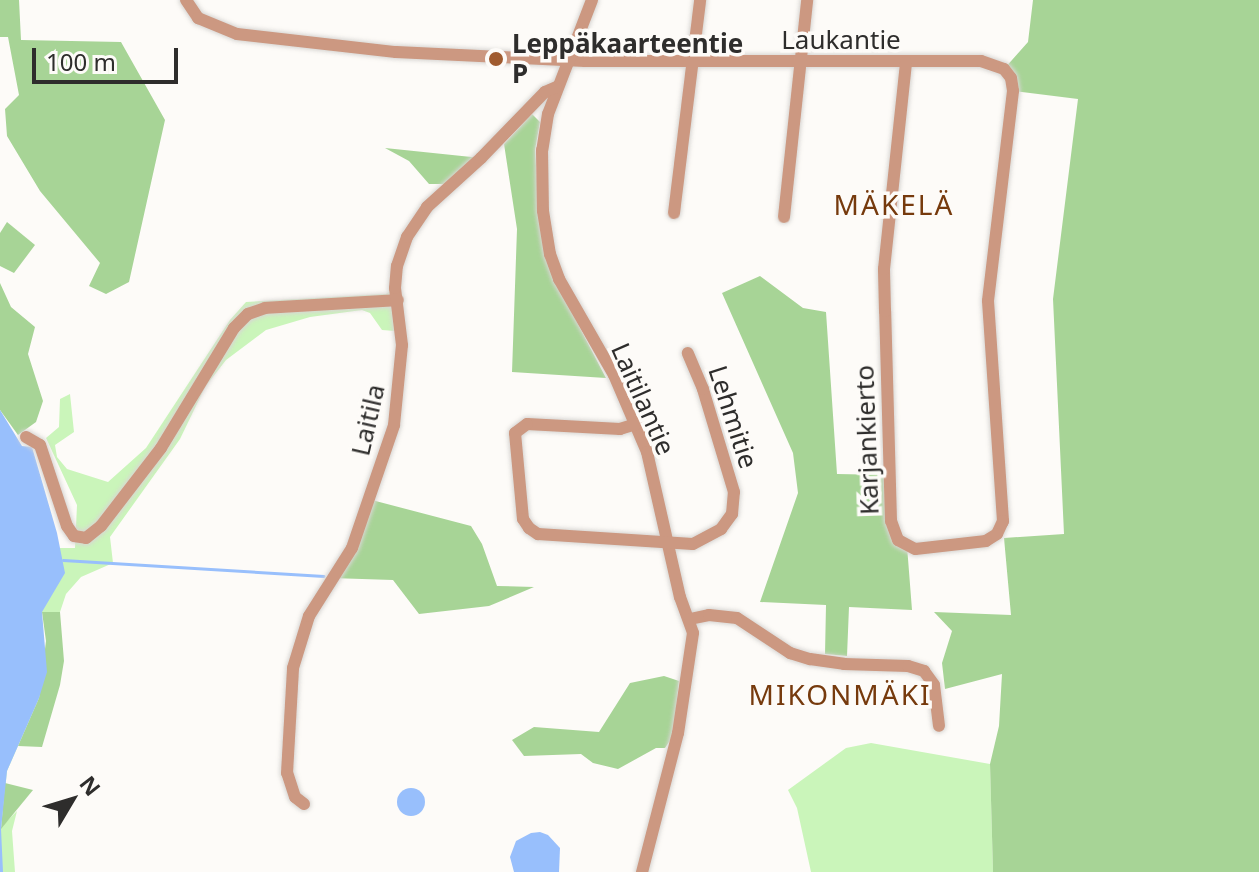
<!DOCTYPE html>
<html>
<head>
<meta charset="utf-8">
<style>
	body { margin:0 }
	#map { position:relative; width:1259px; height:872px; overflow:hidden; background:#fdfbf8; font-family:"Noto Sans",sans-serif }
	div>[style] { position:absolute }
	.green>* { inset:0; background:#caf5ba }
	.forest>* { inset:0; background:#a7d496 }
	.water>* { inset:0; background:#98bffc }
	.round { border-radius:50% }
	.stream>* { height:3px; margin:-1.5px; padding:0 1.5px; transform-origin:1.5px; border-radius:1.5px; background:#98bffc }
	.roads { filter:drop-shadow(0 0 2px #d8d6d3) drop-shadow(0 0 2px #d8d6d3) }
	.minor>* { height:12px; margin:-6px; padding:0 6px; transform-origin:6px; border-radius:6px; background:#cc9881 }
	.dots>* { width:22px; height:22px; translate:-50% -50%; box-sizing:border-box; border:4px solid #fdfbf8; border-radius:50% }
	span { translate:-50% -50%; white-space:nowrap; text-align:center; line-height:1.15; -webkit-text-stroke:7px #fdfbf8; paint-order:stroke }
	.street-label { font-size:26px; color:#2e2d2c }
	.poi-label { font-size:26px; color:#2e2d2c; font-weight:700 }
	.left { translate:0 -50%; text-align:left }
	.neighbourhood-label { font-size:28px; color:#763a0d; letter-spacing:2px }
	.north { position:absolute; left:32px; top:760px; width:80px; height:80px; -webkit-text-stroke:6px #fdfbf8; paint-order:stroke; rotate:52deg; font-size:22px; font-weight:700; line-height:32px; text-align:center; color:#2e2d2c }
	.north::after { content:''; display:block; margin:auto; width:28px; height:36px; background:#2e2d2c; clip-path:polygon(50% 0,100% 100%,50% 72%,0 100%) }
	.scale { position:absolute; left:32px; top:48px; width:146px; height:36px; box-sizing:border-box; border:4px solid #2e2d2c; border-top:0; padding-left:10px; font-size:24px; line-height:28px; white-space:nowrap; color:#2e2d2c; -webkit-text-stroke:6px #fdfbf8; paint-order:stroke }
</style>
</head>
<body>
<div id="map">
	<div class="green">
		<i style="clip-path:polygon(395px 288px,395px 331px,382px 330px,370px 313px,362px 310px,310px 317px,266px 330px,226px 360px,205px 387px,180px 439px,110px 537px,113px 563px,81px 577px,66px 594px,60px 612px,42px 612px,39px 698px,7px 771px,1px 827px,17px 811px,12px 831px,15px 872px,0 872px,0 634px,23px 548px,75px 548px,77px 505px,46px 438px,59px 427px,60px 399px,70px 394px,74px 432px,55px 445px,57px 457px,67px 469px,108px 482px,146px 448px,230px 320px,246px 302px,386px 294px)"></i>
		<i style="clip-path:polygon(871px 743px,990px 764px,993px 872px,811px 872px,797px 808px,788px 790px,846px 748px)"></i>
	</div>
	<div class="forest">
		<i style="clip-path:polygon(0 0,19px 0,21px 40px,121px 42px,165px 120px,129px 282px,106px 294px,89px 286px,100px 263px,40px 191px,7px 136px,5px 109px,19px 95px,8px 37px,0 37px)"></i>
		<i style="clip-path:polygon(1033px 0,1259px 0,1259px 872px,993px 872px,990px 764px,999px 726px,1002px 674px,945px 689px,942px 663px,952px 631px,934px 612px,1011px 615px,1004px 538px,1064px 534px,1053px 299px,1078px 99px,1013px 91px,1004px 69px,1028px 42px)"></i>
		<i style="clip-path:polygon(532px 114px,540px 122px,535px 150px,539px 213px,556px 282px,606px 378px,512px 372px,517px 229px,504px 144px)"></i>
		<i style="clip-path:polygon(385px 148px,481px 158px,451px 184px,429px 184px,409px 161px)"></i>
		<i style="clip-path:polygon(7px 222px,35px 245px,14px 273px,0 266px,0 233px)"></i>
		<i style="clip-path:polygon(760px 276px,803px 308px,826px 312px,837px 474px,889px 475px,891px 521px,907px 546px,912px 610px,849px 607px,847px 656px,825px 654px,826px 605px,760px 602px,798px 493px,793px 453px,722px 293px)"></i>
		<i style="clip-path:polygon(0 283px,11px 307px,35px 327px,28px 354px,43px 401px,36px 422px,18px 435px,0 410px)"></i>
		<i style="clip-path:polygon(368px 499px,471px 526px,482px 544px,497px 586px,534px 587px,489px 606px,419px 614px,393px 580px,331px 578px,352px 548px)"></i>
		<i style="clip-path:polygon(42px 612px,60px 612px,64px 661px,60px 685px,42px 747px,18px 746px,39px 698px,46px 641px)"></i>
		<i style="clip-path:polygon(664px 676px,679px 681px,673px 736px,665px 748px,656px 748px,618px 769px,593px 763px,581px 754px,524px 756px,512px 740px,534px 727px,599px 732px,630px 683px)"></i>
		<i style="clip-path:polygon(5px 783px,33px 790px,1px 829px)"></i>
	</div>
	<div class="water">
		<i style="clip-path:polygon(0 410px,22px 446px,32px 447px,57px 533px,65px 573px,42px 612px,47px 672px,39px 698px,7px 771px,1px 829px,3px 872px,0 872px)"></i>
		<i class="round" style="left:397px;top:788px;width:28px;height:28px"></i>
		<i style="clip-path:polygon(540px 832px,548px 835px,560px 848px,559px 872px,514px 872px,510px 857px,516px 841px,531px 833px)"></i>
	</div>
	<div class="stream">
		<i style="left:63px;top:560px;width:261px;rotate:3.5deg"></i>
	</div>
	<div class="roads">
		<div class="minor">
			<i style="left:186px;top:0;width:22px;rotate:56deg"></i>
			<i style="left:198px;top:18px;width:42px;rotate:22.3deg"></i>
			<i style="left:237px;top:34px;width:160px;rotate:6.5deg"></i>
			<i style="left:396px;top:52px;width:189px;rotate:2.7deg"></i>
			<i style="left:585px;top:61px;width:396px"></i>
			<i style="left:981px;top:61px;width:24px;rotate:19deg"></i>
			<i style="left:1004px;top:69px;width:11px;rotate:52deg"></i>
			<i style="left:1011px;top:78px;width:13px;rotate:81deg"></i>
			<i style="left:1013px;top:91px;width:211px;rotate:96.8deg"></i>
			<i style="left:988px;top:301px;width:221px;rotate:86.1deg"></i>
			<i style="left:1003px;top:521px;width:14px;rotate:115deg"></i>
			<i style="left:997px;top:534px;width:13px;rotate:148deg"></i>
			<i style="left:986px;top:541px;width:71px;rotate:173.6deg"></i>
			<i style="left:915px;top:549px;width:19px;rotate:-152deg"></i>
			<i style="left:898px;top:540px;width:20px;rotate:-110deg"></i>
			<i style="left:891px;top:521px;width:210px;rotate:-91.6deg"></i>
			<i style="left:885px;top:311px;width:42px;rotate:-91.4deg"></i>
			<i style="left:884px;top:269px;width:208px;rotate:-83.9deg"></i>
			<i style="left:592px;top:0;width:122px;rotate:111.1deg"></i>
			<i style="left:548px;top:114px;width:36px;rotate:99deg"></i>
			<i style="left:542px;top:150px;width:61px;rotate:89.1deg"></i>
			<i style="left:543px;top:211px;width:44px;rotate:80.8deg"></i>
			<i style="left:550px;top:254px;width:27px;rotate:70deg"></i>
			<i style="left:559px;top:279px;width:111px;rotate:60.2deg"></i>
			<i style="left:614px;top:375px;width:84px;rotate:66.8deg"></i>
			<i style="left:647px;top:452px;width:149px;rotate:77.2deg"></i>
			<i style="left:680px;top:597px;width:38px;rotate:70deg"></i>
			<i style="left:693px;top:633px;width:101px;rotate:98.5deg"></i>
			<i style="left:678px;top:733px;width:144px;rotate:104.5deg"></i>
			<i style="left:674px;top:213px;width:215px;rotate:-83deg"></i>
			<i style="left:784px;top:217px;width:218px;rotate:-83.9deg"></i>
			<i style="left:636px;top:424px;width:17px;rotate:163deg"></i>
			<i style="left:620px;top:429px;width:93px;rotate:-176.9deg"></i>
			<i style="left:527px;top:424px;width:15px;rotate:143deg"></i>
			<i style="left:515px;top:433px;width:86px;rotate:84.7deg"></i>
			<i style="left:523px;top:519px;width:11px;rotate:56deg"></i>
			<i style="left:529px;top:528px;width:11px;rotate:34deg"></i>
			<i style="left:538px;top:534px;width:155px;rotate:3.7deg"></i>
			<i style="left:693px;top:544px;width:32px;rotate:-28deg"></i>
			<i style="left:721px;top:529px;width:19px;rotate:-54deg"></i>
			<i style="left:732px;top:514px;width:22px;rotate:-85deg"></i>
			<i style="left:734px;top:492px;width:108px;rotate:-106.8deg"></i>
			<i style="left:703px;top:389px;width:39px;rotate:-113deg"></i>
			<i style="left:26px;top:437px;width:16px;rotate:30deg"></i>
			<i style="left:40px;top:445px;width:85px;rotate:71.6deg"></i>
			<i style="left:67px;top:526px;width:12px;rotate:55deg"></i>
			<i style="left:74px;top:536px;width:12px;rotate:9deg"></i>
			<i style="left:86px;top:538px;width:19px;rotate:-39deg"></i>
			<i style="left:101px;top:526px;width:98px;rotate:-52.4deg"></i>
			<i style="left:161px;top:448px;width:140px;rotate:-58.7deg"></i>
			<i style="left:234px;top:328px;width:20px;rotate:-45deg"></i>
			<i style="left:248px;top:314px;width:18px;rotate:-19deg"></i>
			<i style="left:265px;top:308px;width:133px;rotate:-3.4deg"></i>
			<i style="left:690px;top:619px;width:19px;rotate:-12deg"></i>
			<i style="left:709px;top:615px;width:28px;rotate:6deg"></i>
			<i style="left:737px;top:618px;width:64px;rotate:33.4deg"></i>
			<i style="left:790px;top:653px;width:21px;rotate:17deg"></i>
			<i style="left:810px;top:659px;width:34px;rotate:8deg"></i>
			<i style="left:844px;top:664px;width:64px;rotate:1.8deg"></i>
			<i style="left:908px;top:666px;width:17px;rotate:17deg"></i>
			<i style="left:924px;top:671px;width:17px;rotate:54deg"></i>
			<i style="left:934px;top:685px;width:41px;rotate:83deg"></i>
			<i style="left:304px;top:804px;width:11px;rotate:-142deg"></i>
			<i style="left:295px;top:797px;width:25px;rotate:-108deg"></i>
			<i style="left:287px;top:773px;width:105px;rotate:-86.7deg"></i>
			<i style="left:293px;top:668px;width:54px;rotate:-72.9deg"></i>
			<i style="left:309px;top:616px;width:80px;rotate:-57.7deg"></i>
			<i style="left:352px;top:548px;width:130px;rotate:-71.1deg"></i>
			<i style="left:394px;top:425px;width:80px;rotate:-84.3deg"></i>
			<i style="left:402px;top:345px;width:57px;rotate:-97deg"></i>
			<i style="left:395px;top:288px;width:22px;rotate:-85deg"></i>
			<i style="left:397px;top:266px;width:31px;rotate:-71deg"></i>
			<i style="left:407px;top:237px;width:36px;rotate:-56deg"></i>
			<i style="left:427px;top:207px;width:73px;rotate:-42.2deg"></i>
			<i style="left:481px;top:158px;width:92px;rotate:-45.9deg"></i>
			<i style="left:545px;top:92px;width:12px;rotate:-24deg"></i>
		</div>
	</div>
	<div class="dots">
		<i style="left:496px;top:59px;background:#a05b2f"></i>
	</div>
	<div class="street-label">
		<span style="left:841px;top:40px">Laukantie</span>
		<span style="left:643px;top:399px;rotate:66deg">Laitilantie</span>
		<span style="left:733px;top:417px;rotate:72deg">Lehmitie</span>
		<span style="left:368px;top:420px;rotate:-77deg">Laitila</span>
		<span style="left:867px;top:440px;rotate:-92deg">Karjankierto</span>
	</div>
	<div class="poi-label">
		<span class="left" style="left:512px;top:59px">Leppäkaarteentie<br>P</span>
	</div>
	<div class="neighbourhood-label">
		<span style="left:894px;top:204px">MÄKELÄ</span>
		<span style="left:840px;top:694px">MIKONMÄKI</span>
	</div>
	<div class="north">N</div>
	<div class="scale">100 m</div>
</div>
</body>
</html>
